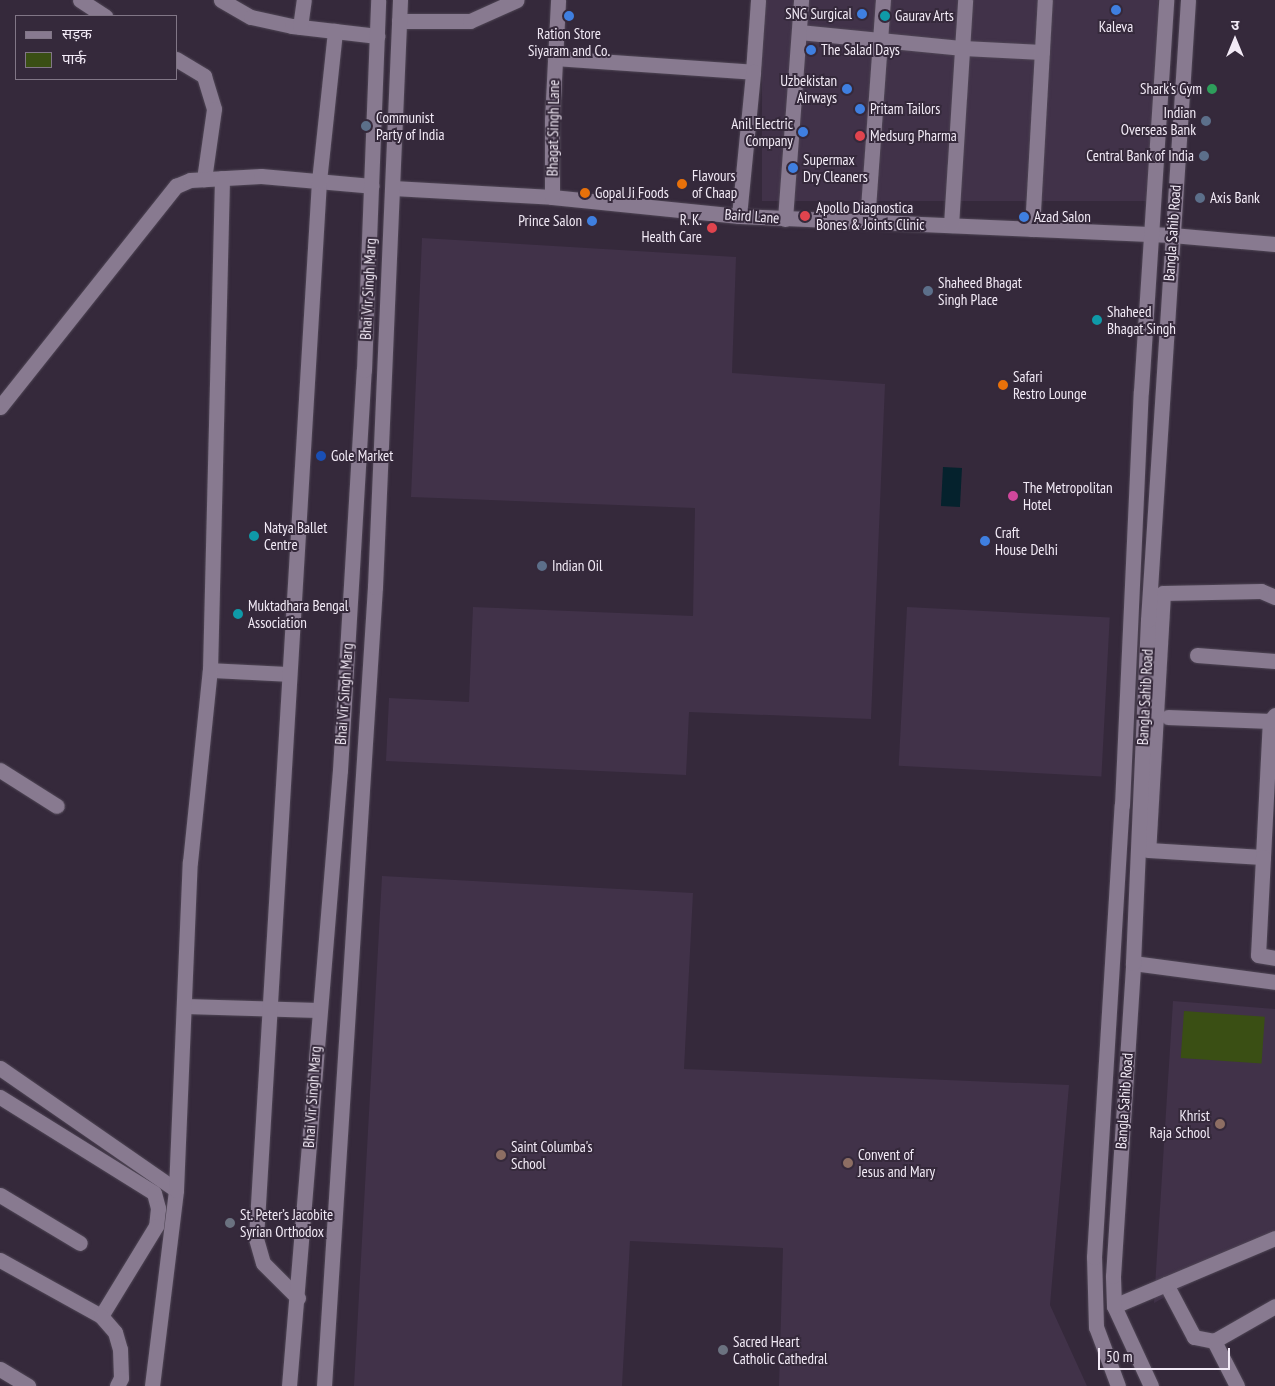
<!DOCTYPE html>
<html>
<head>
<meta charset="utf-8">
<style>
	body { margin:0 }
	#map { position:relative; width:1275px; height:1386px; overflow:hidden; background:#35293b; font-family:"PT Sans Narrow","Noto Sans Devanagari",sans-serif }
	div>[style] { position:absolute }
	.built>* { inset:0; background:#413249; transform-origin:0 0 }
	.green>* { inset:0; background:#3a4f14; transform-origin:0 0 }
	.water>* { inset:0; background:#05222d; transform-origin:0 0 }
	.roads { filter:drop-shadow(0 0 1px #4f4655) drop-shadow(0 0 1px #4f4655) }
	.minor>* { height:15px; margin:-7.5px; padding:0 7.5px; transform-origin:7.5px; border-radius:7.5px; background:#887a90 }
	.dots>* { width:14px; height:14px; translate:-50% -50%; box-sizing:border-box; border:2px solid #35293b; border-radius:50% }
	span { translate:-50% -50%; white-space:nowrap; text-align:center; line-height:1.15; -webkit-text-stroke:4px #35293b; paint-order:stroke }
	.poi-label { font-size:15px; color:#f2eaf6 }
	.right { translate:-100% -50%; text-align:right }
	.left { translate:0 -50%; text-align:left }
	.street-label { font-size:15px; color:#f2eaf6 }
	.legend { position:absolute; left:15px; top:15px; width:162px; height:65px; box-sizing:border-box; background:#35293b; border:1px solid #817686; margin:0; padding:6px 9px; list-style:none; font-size:15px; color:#f2eaf6 }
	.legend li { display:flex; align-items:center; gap:10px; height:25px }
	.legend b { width:25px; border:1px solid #817686 }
	.north { position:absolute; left:1210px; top:15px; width:50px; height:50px; -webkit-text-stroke:4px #35293b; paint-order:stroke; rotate:0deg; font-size:14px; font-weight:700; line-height:20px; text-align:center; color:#f2eaf6 }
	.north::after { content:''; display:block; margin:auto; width:18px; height:22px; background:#f2eaf6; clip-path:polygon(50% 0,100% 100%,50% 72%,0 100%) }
	.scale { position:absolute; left:1098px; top:1348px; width:132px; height:22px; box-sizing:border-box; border:2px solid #f2eaf6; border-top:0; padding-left:6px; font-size:15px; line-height:18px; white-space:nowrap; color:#f2eaf6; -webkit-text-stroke:4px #35293b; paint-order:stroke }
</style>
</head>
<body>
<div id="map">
	<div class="built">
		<i style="left:762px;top:0;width:396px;height:201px"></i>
		<i style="clip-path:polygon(422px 238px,736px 257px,732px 373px,885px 384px,871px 719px,689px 712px,686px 775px,386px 761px,389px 698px,469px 702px,473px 607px,693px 616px,695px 508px,411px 497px)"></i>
		<i style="left:907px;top:607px;width:203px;height:159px;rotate:3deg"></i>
		<i style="clip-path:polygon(382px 876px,693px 893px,684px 1069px,1069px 1085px,1050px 1305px,1087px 1386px,779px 1386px,783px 1248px,630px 1241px,622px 1386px,354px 1386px)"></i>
		<i style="clip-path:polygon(1173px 1001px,1275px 1009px,1275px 1238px,1154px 1303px)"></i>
	</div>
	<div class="green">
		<i style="left:1184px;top:1011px;width:81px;height:47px;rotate:4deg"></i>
	</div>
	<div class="water">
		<i style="left:943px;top:467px;width:19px;height:39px;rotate:3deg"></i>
	</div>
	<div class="roads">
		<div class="minor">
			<i style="left:80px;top:0;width:30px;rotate:33deg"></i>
			<i style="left:221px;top:0;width:34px;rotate:30deg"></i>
			<i style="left:251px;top:17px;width:42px;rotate:12.4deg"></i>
			<i style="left:292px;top:26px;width:86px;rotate:6.7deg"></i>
			<i style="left:399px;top:21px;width:71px"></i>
			<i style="left:470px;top:21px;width:51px;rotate:-24.1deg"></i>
			<i style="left:300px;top:27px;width:27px;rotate:-82deg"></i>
			<i style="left:799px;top:32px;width:165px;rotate:5.6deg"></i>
			<i style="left:963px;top:48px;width:79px;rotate:2.9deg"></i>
			<i style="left:555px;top:58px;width:198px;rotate:4deg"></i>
			<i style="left:753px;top:72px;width:72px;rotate:-86deg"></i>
			<i style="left:176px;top:59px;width:33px;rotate:31deg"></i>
			<i style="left:204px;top:76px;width:34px;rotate:73deg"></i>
			<i style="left:214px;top:109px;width:71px;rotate:98.1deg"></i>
			<i style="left:393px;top:188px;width:159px;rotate:3.2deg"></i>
			<i style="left:552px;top:197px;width:188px;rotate:5.8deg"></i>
			<i style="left:739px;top:216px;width:433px;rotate:2.5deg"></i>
			<i style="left:1172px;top:235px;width:103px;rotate:5deg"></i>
			<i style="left:552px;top:197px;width:77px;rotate:-90deg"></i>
			<i style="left:552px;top:120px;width:120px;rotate:-87.1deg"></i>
			<i style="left:739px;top:216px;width:145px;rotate:-84.4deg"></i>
			<i style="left:785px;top:219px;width:220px;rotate:-85.8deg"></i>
			<i style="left:867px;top:222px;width:223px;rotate:-85.9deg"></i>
			<i style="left:951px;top:225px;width:225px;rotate:-86.4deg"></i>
			<i style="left:1032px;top:229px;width:229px;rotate:-86.8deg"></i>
			<i style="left:0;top:407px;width:283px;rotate:-51.5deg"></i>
			<i style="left:176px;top:186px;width:15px;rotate:-23deg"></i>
			<i style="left:190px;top:180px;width:71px;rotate:-3.2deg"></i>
			<i style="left:261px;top:176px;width:111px;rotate:5.1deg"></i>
			<i style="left:1275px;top:597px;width:15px;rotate:-157deg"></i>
			<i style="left:1261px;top:591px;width:98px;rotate:178.8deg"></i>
			<i style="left:1163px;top:593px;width:257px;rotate:93.3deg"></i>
			<i style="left:1148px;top:850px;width:115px;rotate:3.5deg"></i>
			<i style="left:1263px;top:857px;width:136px;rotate:-87.1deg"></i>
			<i style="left:1270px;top:721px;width:8px;rotate:-50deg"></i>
			<i style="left:1197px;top:655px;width:78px;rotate:4.4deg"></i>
			<i style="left:210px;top:670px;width:79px;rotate:2.9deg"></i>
			<i style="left:1168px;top:717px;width:102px;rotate:2.2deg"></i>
			<i style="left:0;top:770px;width:67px;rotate:32.3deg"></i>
			<i style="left:1263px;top:857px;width:98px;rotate:92.9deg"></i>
			<i style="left:1258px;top:955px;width:17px;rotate:10deg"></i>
			<i style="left:1133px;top:963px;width:143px;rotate:7.6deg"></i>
			<i style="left:184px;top:1006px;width:135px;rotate:1.7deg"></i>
			<i style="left:0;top:1068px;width:214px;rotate:34.7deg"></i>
			<i style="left:0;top:1097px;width:181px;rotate:31.9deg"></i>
			<i style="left:154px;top:1193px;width:16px;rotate:75deg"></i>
			<i style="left:158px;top:1208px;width:18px;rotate:96deg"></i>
			<i style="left:156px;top:1226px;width:105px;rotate:121.4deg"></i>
			<i style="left:0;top:1195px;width:93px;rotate:31deg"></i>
			<i style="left:0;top:1260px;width:115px;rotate:29deg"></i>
			<i style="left:101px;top:1316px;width:21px;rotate:49deg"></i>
			<i style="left:115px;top:1332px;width:18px;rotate:74deg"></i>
			<i style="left:120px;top:1349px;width:29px;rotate:88deg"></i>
			<i style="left:121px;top:1378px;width:9px;rotate:117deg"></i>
			<i style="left:1166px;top:1284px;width:60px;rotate:62.2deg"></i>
			<i style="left:1194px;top:1337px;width:20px;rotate:11deg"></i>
			<i style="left:298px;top:1298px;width:49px;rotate:-135deg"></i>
			<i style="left:263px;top:1263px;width:26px;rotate:-106deg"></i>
			<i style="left:256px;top:1238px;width:1059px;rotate:-86.59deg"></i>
			<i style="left:319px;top:181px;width:151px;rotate:-83.9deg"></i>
			<i style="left:1114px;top:1306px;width:175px;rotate:-22.9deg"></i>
			<i style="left:0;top:1369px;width:33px;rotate:31deg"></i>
			<i style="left:152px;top:1386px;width:197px;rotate:-83deg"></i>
			<i style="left:176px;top:1190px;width:328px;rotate:-87.6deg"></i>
			<i style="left:190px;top:862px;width:193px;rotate:-84.1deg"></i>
			<i style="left:210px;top:670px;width:492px;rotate:-88.6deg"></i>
			<i style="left:289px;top:1386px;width:618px;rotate:-85.27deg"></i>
			<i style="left:340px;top:770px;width:401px;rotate:-86.6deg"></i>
			<i style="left:364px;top:370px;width:370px;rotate:-87.8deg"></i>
			<i style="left:324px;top:1386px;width:801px;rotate:-86.35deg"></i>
			<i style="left:375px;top:587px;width:588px;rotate:-87.56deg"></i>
			<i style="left:1118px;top:1386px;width:63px;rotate:-110.4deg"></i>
			<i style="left:1096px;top:1327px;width:70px;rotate:-91.6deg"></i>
			<i style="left:1094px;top:1257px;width:453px;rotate:-86.5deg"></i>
			<i style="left:1122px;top:805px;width:414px;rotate:-87.4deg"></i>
			<i style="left:1141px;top:391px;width:392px;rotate:-86.3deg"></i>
			<i style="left:1151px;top:1386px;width:88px;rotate:-114.8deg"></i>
			<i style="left:1114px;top:1306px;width:30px;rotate:-92deg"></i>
			<i style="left:1113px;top:1276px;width:314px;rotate:-86.3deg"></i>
			<i style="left:1133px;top:963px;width:343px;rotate:-87.5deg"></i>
			<i style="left:1148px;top:620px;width:621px;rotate:-86.31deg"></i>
			<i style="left:1237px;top:1386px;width:51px;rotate:-117.1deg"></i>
			<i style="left:1214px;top:1341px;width:70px;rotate:-29.8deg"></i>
		</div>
	</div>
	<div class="dots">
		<i style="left:1116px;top:10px;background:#3f7fe0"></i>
		<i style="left:862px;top:14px;background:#3f7fe0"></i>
		<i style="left:569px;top:16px;background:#3f7fe0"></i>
		<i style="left:885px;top:16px;background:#0f9aa8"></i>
		<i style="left:811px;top:50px;background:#3f7fe0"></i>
		<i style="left:847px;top:89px;background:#3f7fe0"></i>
		<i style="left:1212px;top:89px;background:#2e9e5b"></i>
		<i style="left:860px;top:109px;background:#3f7fe0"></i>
		<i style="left:1206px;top:121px;background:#5c6f8a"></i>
		<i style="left:366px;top:126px;background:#5c6f8a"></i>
		<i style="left:803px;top:132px;background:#3f7fe0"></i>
		<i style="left:860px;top:136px;background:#e0444e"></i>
		<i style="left:1204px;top:156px;background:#5c6f8a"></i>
		<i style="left:793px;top:168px;background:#3f7fe0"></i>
		<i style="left:682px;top:184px;background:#e8710a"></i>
		<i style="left:585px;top:193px;background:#e8710a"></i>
		<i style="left:1200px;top:198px;background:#5c6f8a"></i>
		<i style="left:805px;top:216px;background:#e0444e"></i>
		<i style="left:1024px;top:217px;background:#3f7fe0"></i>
		<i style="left:592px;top:221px;background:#3f7fe0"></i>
		<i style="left:712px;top:228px;background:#e0444e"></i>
		<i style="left:928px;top:291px;background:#5c6f8a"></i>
		<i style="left:1097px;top:320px;background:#0f9aa8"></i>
		<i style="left:1003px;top:385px;background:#e8710a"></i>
		<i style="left:321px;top:456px;background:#1a4fb4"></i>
		<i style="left:1013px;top:496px;background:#d1479c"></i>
		<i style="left:254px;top:536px;background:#0f9aa8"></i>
		<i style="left:985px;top:541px;background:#3f7fe0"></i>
		<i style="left:542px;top:566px;background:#5c6f8a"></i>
		<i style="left:238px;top:614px;background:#0f9aa8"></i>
		<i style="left:1220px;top:1124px;background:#8d6e63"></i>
		<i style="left:501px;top:1155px;background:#8d6e63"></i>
		<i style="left:848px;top:1163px;background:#8d6e63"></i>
		<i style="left:230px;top:1223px;background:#6b7280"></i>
		<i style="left:723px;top:1350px;background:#6b7280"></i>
	</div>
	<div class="poi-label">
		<span class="right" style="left:852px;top:14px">SNG Surgical</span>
		<span class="left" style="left:895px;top:16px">Gaurav Arts</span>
		<span style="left:1116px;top:27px">Kaleva</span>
		<span style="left:569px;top:42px">Ration Store<br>Siyaram and Co.</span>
		<span class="left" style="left:821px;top:50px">The Salad Days</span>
		<span class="right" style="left:837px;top:89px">Uzbekistan<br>Airways</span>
		<span class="right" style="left:1202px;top:89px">Shark's Gym</span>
		<span class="left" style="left:870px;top:109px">Pritam Tailors</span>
		<span class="right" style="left:1196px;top:121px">Indian<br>Overseas Bank</span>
		<span class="left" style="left:376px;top:126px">Communist<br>Party of India</span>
		<span class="right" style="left:793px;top:132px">Anil Electric<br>Company</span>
		<span class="left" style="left:870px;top:136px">Medsurg Pharma</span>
		<span class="right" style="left:1194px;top:156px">Central Bank of India</span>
		<span class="left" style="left:803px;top:168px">Supermax<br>Dry Cleaners</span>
		<span class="left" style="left:692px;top:184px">Flavours<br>of Chaap</span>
		<span class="left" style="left:595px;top:193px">Gopal Ji Foods</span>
		<span class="left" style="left:1210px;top:198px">Axis Bank</span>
		<span class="left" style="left:816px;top:216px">Apollo Diagnostica<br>Bones &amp; Joints Clinic</span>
		<span class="left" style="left:1034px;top:217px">Azad Salon</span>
		<span class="right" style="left:702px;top:228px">R. K.<br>Health Care</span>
		<span class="right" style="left:582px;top:221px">Prince Salon</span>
		<span class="left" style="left:938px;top:291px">Shaheed Bhagat<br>Singh Place</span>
		<span class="left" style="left:1107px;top:320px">Shaheed<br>Bhagat Singh</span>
		<span class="left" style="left:1013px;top:385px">Safari<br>Restro Lounge</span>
		<span class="left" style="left:331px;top:456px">Gole Market</span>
		<span class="left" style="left:1023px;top:496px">The Metropolitan<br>Hotel</span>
		<span class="left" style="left:264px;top:536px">Natya Ballet<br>Centre</span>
		<span class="left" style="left:995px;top:541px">Craft<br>House Delhi</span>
		<span class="left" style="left:552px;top:566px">Indian Oil</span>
		<span class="left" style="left:248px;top:614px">Muktadhara Bengal<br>Association</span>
		<span class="right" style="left:1210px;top:1124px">Khrist<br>Raja School</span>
		<span class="left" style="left:511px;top:1155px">Saint Columba's<br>School</span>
		<span class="left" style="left:858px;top:1163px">Convent of<br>Jesus and Mary</span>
		<span class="left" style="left:240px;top:1223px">St. Peter’s Jacobite<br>Syrian Orthodox</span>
		<span class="left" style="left:733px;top:1350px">Sacred Heart<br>Catholic Cathedral</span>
	</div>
	<div class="street-label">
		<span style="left:553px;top:128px;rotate:-89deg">Bhagat Singh Lane</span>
		<span style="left:752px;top:216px;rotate:4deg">Baird Lane</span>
		<span style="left:1172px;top:233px;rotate:-86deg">Bangla Sahib Road</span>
		<span style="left:368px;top:289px;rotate:-87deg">Bhai Vir Singh Marg</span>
		<span style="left:344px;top:694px;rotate:-86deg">Bhai Vir Singh Marg</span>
		<span style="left:1145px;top:697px;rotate:-87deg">Bangla Sahib Road</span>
		<span style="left:312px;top:1097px;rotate:-86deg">Bhai Vir Singh Marg</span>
		<span style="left:1124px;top:1101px;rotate:-86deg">Bangla Sahib Road</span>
	</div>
	<ul class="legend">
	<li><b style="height:6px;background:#887a90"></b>सड़क</li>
	<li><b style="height:14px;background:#3a4f14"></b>पार्क</li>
	</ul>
	<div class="north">उ</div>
	<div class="scale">50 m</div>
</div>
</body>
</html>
